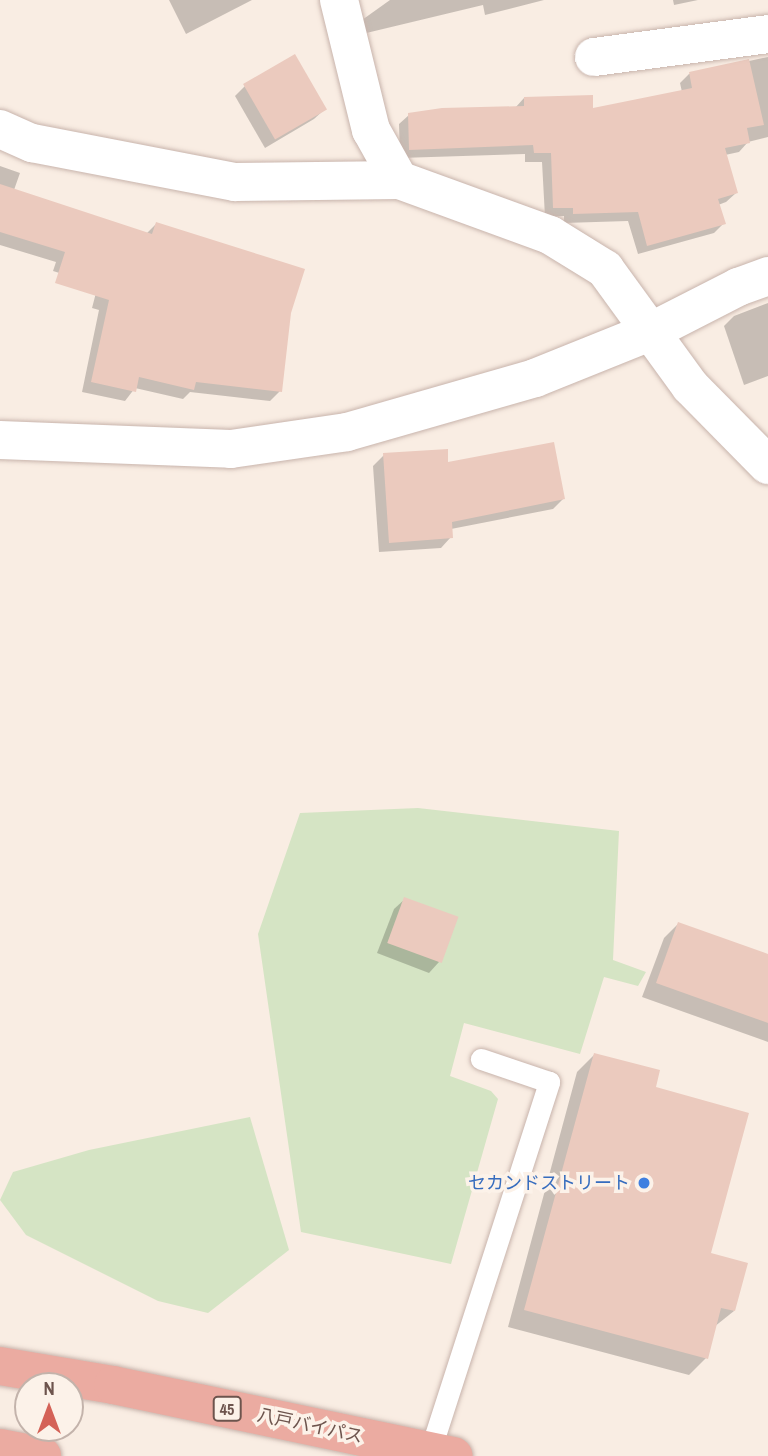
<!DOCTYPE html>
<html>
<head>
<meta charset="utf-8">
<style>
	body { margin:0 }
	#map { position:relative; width:768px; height:1456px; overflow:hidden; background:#f9ede3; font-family:"Archivo Narrow","Noto Sans JP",sans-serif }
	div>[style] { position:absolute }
	.green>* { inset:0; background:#d5e4c4 }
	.shadow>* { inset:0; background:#0003 }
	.building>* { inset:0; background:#ebcabe; transform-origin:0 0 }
	.roads { filter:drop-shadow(0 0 2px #c8b4ac) drop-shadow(0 0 2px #c8b4ac) }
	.lane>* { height:21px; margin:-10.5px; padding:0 10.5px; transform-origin:10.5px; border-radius:10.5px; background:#fff }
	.street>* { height:38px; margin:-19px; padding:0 19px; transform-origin:19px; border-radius:19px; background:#fff }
	.highway>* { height:38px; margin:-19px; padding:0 19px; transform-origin:19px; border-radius:19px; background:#ebaba1 }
	.dots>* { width:19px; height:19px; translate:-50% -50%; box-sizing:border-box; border:4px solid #fcf2e9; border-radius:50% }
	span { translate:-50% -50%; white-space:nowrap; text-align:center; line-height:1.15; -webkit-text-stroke:7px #fcf2e9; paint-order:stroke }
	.shield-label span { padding:2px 5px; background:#fcf2e9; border:2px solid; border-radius:5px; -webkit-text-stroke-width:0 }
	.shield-label { font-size:16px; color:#6d544d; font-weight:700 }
	.shop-label { font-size:18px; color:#366cbe }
	.right { translate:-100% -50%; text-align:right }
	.street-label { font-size:18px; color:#6d544d }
	.north { position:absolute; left:14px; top:1372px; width:70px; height:70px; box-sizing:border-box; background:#fcf2e9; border:2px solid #c3b3ab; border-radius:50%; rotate:0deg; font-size:19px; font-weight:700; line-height:28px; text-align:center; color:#6d544d }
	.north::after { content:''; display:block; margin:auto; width:24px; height:32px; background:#d46257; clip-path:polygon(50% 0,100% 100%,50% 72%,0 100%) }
</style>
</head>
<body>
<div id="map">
	<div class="green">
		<i style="clip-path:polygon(418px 808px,619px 831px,613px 960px,646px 972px,638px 986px,604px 977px,580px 1054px,464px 1023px,450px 1076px,491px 1091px,498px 1099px,451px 1264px,301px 1232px,258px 934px,300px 813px)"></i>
		<i style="clip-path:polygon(250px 1117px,289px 1250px,208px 1313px,158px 1301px,26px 1235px,0 1200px,13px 1172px,89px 1150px)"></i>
	</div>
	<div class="shadow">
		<i style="clip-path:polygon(169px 0,252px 0,186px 34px)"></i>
		<i style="clip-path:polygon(390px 0,544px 0,485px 15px,483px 5px,358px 35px,355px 25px)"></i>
		<i style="clip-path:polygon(673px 0,698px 0,674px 5px)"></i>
		<i style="clip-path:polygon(768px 57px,768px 137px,748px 142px,739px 152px,725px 155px,736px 193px,726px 202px,718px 205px,724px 223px,714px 233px,638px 254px,628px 221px,564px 223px,564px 216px,545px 217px,542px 162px,525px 162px,525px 154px,400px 158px,399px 124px,409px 115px,515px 108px,524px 98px,592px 110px,682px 92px,680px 83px,689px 74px)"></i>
		<i style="clip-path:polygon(245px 86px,325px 109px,314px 119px,265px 148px,235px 96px)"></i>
		<i style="clip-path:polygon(0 166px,20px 173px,14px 190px,146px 234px,156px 224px,290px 313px,280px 391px,270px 401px,190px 392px,183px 399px,135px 388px,125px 401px,82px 392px,99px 310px,92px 308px,98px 285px,53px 271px,56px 262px,0 245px)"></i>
		<i style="clip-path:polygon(768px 303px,768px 376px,744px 385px,724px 326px,734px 316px)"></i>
		<i style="clip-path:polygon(384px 455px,447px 464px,564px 498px,553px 509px,451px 529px,451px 537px,441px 548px,379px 552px,373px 466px)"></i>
		<i style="clip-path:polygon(405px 899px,439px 962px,429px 973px,377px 953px,394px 909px)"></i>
		<i style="clip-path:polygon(678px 924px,768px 956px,768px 1042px,642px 997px,664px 938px)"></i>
		<i style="clip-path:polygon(594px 1055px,654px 1088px,709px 1254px,734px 1311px,714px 1327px,706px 1358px,689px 1375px,508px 1327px,577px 1072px)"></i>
	</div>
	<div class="building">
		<i style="left:295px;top:54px;width:64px;height:60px;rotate:60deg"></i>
		<i style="clip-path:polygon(749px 59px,764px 125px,747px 128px,750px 143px,725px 148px,738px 193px,718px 199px,726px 224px,647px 246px,638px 212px,573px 214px,573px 208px,553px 208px,551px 153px,534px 153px,533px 145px,409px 150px,408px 113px,442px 108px,524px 106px,524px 97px,593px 95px,593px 108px,692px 88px,689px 72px)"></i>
		<i style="clip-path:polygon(0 184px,152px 234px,156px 222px,305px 269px,291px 313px,282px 392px,196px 382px,194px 390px,139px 377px,136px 392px,91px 382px,109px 300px,55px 283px,65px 252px,0 232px)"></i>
		<i style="clip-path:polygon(554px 442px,565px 499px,452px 522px,453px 538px,389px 543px,383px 453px,448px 449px,448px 462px)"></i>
		<i style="left:404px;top:897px;width:58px;height:49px;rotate:20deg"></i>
		<i style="clip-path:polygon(678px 922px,768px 954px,768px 1023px,656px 983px)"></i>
		<i style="clip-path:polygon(594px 1053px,660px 1070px,656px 1087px,749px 1113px,711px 1253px,748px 1263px,735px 1311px,721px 1308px,708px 1359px,524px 1310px)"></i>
	</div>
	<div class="roads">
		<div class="lane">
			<i style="left:430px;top:1451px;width:388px;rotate:-72.1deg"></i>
			<i style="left:549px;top:1082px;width:72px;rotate:-161.3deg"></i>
		</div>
		<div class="street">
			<i style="left:339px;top:0;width:134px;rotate:76.2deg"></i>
			<i style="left:371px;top:130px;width:57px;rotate:60.8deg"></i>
			<i style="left:594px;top:57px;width:176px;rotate:-7.5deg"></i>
			<i style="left:0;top:129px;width:35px;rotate:24deg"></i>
			<i style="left:32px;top:143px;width:207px;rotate:10.9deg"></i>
			<i style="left:235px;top:182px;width:164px;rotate:-0.7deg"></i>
			<i style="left:399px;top:180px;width:161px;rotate:20deg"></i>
			<i style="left:550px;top:235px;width:65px;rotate:31.7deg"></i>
			<i style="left:605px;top:269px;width:145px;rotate:54deg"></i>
			<i style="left:690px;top:386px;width:111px;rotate:45.4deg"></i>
			<i style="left:0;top:440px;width:231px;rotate:2.2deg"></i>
			<i style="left:231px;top:449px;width:117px;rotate:-8.3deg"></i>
			<i style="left:347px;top:432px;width:196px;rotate:-16deg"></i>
			<i style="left:535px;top:378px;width:126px;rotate:-21.9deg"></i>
			<i style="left:652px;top:331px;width:97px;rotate:-27.1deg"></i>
			<i style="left:738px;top:287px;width:32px;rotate:-20deg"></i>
		</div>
		<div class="highway">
			<i style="left:0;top:1366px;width:115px;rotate:9.5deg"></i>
			<i style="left:113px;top:1385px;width:348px;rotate:11.8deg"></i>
			<i style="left:0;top:1448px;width:43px;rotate:10.8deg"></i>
		</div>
	</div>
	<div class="dots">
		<i style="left:644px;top:1183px;background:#3f7fe0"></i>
	</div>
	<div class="shield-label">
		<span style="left:227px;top:1409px">45</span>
	</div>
	<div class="shop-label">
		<span class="right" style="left:630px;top:1183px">セカンドストリート</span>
	</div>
	<div class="street-label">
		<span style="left:310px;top:1426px;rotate:12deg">八戸バイパス</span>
	</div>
	<div class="north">N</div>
</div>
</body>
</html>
